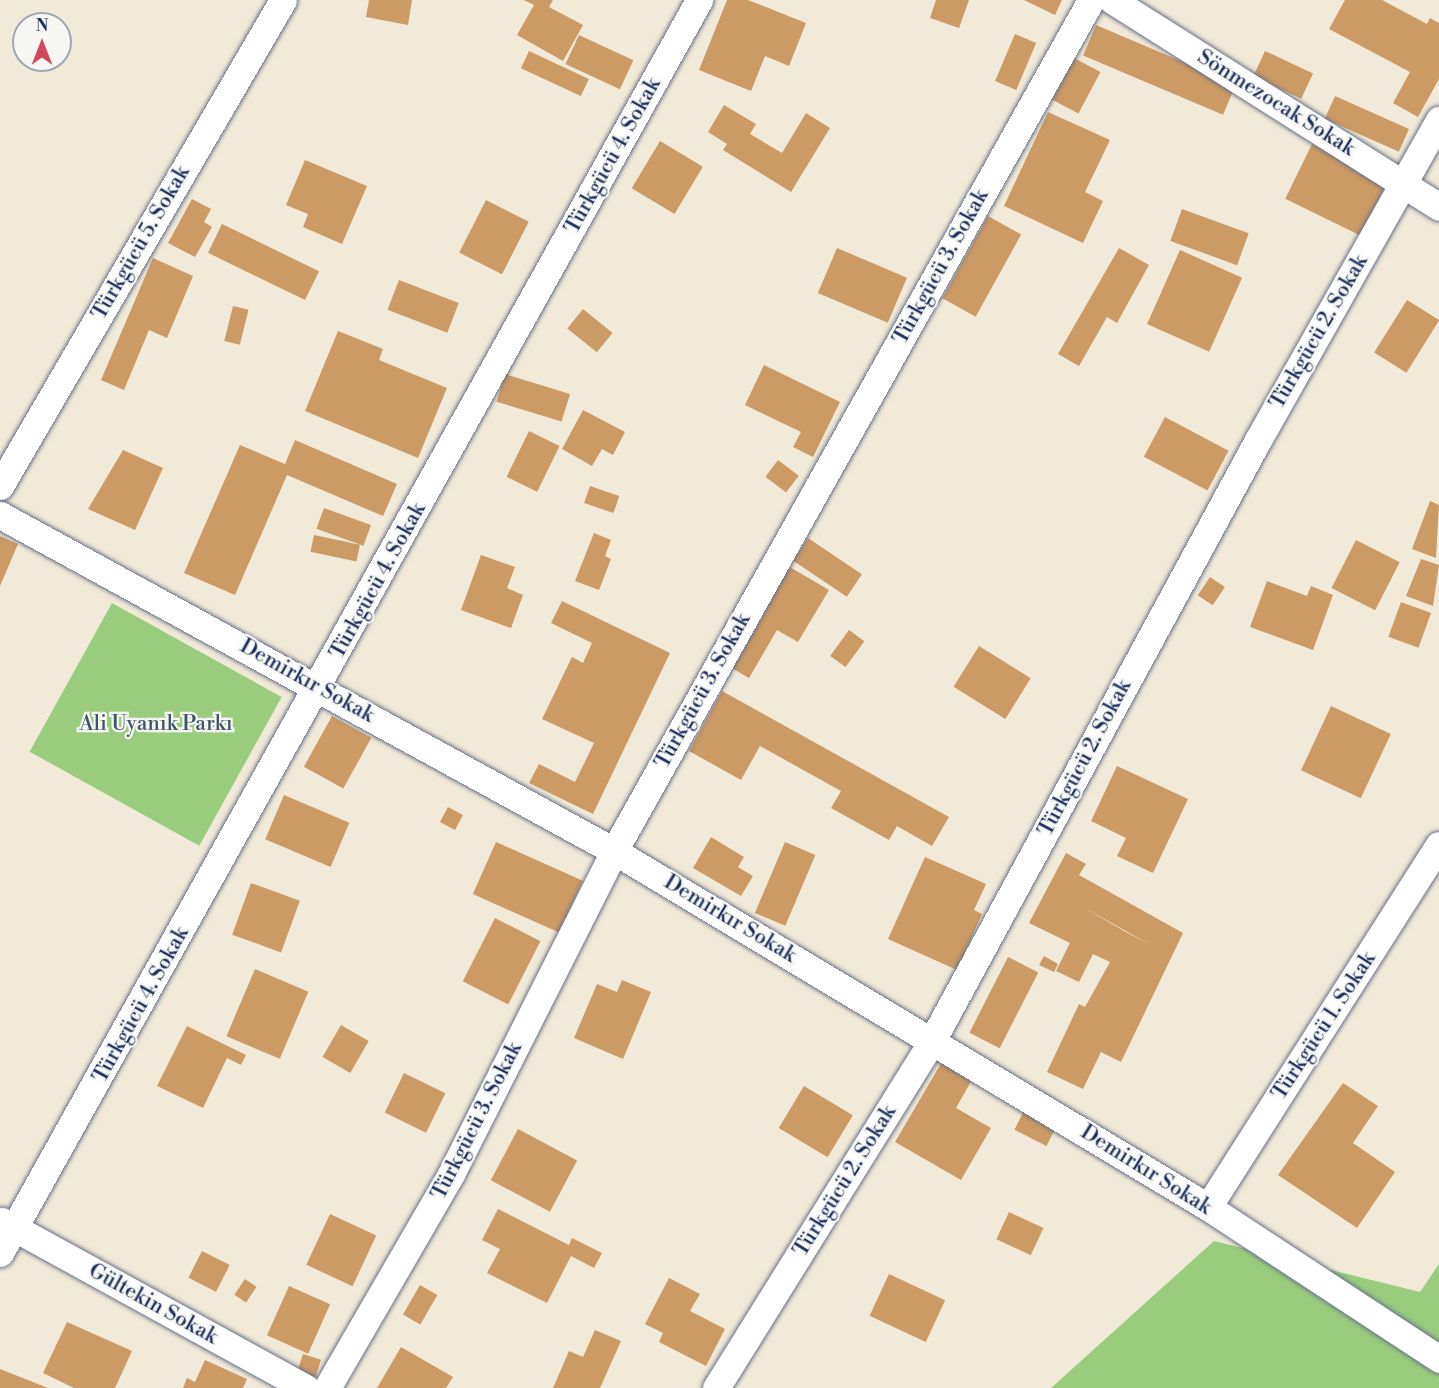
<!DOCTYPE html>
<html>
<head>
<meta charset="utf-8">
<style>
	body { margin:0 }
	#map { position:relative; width:1439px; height:1388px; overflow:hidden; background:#f2ead8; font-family:"Libre Bodoni",serif }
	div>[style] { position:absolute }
	.green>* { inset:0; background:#99cd7d; transform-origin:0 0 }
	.building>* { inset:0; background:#cc9a64; transform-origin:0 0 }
	.roads { filter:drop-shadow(0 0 2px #667089) drop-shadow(0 0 2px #667089) }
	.street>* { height:27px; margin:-13.5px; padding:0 13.5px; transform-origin:13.5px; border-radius:13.5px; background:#fff }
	span { translate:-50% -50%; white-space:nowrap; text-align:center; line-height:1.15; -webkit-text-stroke:4.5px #f6f6f2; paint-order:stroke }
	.street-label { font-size:21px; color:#1b2f5e }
	.park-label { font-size:21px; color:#3a5666 }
	.north { position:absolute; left:12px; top:12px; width:60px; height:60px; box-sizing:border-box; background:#f6f6f2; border:2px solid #9ea6b7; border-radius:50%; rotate:0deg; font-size:16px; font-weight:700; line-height:24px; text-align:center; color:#1b2f5e }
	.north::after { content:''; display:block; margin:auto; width:21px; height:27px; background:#d1495b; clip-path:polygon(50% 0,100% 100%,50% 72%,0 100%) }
</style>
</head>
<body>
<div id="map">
	<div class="green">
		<i style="left:112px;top:603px;width:194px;height:170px;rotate:29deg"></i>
		<i style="clip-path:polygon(1214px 1241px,1420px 1292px,1439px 1264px,1439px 1388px,1051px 1388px)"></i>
	</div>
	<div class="building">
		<i style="clip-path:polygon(369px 0,412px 0,408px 25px,366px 17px)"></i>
		<i style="clip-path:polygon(524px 0,553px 0,549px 7px,583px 25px,563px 61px,517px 35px,534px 5px)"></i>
		<i style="clip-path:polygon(727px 0,748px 0,806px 23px,789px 66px,765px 56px,751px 91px,699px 70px)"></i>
		<i style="clip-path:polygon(936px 0,969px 0,959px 28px,930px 18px)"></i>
		<i style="clip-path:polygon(1024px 0,1062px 0,1055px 15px)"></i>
		<i style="clip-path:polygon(1345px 0,1382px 0,1427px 24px,1430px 18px,1439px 23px,1439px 79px,1418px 117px,1393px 103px,1410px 72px,1329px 29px)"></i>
		<i style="left:1096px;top:25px;width:152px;height:33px;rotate:23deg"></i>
		<i style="left:1015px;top:34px;width:23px;height:51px;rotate:23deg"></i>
		<i style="left:579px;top:35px;width:60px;height:32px;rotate:25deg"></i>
		<i style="left:529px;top:51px;width:66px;height:19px;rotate:25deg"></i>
		<i style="left:1265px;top:51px;width:53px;height:28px;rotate:25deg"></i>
		<i style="left:1074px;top:58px;width:30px;height:47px;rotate:28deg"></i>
		<i style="left:1335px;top:96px;width:81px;height:25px;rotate:24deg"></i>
		<i style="clip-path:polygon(724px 105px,756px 124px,750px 134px,782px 153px,806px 113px,830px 128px,791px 192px,723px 150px,727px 144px,708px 132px)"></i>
		<i style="clip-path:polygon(1048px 112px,1110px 140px,1085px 192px,1103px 201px,1083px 243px,1004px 206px)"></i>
		<i style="left:660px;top:141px;width:50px;height:55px;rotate:31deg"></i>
		<i style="left:1312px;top:144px;width:84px;height:61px;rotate:26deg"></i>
		<i style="clip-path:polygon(305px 160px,367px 186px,342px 244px,303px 227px,308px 214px,286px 205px)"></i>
		<i style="clip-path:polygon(192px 199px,211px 209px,204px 222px,212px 227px,195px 257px,168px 243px)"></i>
		<i style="left:486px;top:200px;width:48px;height:59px;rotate:27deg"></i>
		<i style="left:1182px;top:209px;width:71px;height:34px;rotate:20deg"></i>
		<i style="left:988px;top:216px;width:38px;height:94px;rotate:29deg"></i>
		<i style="left:222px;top:224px;width:108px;height:32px;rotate:26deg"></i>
		<i style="left:837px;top:248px;width:76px;height:49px;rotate:23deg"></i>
		<i style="clip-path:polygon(1119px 248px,1149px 265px,1117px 323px,1107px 317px,1079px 366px,1058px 354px)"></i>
		<i style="left:1180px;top:250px;width:68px;height:81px;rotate:24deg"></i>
		<i style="clip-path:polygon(153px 258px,193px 276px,167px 338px,149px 330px,124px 390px,101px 380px)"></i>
		<i style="left:399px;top:280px;width:64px;height:32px;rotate:21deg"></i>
		<i style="left:1407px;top:300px;width:38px;height:62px;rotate:32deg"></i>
		<i style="left:233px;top:306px;width:16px;height:36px;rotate:14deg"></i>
		<i style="left:583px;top:309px;width:38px;height:25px;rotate:39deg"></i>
		<i style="clip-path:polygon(338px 331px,383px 349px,379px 360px,447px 388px,418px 458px,305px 411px)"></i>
		<i style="clip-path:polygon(764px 365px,840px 402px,813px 457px,793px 447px,801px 432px,745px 405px)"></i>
		<i style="left:505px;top:374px;width:68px;height:29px;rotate:17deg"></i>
		<i style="clip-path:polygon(583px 410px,625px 432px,613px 455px,602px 449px,592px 466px,562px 449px)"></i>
		<i style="left:1165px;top:417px;width:72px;height:45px;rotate:28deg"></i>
		<i style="left:529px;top:431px;width:34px;height:51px;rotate:26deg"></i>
		<i style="clip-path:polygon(295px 440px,397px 484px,383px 516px,287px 475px,235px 595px,184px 573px,240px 445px,285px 464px)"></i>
		<i style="clip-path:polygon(123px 450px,163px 468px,135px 530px,88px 509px)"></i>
		<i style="left:778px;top:460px;width:26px;height:21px;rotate:37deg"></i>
		<i style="left:590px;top:486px;width:31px;height:18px;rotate:19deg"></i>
		<i style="clip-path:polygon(1430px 501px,1439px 505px,1436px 558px,1412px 549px)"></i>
		<i style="left:324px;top:508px;width:50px;height:22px;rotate:20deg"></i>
		<i style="clip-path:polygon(594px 533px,611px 540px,605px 556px,611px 559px,599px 590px,575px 581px)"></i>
		<i style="left:314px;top:535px;width:47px;height:17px;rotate:12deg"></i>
		<i style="clip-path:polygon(0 536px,18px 544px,0 586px)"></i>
		<i style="left:808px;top:538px;width:65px;height:27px;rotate:34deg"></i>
		<i style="left:1356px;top:540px;width:49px;height:54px;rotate:27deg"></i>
		<i style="clip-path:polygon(481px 555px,515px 567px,507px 588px,523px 595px,511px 628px,461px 610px)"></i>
		<i style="clip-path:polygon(1421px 559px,1439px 565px,1433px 606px,1406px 596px)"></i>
		<i style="clip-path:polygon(783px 563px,829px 590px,798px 642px,777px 630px,749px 678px,723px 663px)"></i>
		<i style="left:1210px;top:577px;width:18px;height:22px;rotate:34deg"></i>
		<i style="clip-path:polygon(1267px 581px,1307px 596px,1311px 586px,1333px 595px,1313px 650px,1250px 627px)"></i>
		<i style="clip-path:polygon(562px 601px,670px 653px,593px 814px,529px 783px,539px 764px,575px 782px,594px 743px,542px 719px,572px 657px,583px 663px,592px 643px,551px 623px)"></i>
		<i style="left:1401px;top:602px;width:32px;height:37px;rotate:20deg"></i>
		<i style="left:849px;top:630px;width:19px;height:32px;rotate:36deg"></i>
		<i style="left:979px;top:646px;width:61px;height:48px;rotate:32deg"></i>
		<i style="clip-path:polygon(722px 691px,949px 817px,932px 846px,897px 826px,889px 840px,831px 808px,841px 791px,760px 746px,741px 780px,689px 751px)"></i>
		<i style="left:1331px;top:706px;width:66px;height:71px;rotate:25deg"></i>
		<i style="left:332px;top:716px;width:45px;height:58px;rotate:29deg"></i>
		<i style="clip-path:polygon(1117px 766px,1188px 799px,1153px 873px,1117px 856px,1126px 838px,1091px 821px)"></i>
		<i style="left:284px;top:795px;width:71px;height:48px;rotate:23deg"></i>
		<i style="left:448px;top:807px;width:17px;height:17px;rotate:28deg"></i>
		<i style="clip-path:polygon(711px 837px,744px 857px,738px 867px,753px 876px,741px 896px,693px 868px)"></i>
		<i style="left:496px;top:842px;width:95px;height:57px;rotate:24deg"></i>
		<i style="left:785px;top:842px;width:33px;height:77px;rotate:23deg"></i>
		<i style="clip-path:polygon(evenodd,1066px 853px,1086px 864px,1079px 875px,1183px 933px,1121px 1062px,1101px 1052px,1083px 1089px,1047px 1072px,1079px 1004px,1085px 1007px,1110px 962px,1093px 954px,1079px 982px,1056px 971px,1070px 943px,1029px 923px,1066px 853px,1081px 906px,1151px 945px,1124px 931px,1081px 906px)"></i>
		<i style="clip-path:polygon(925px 857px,986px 884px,974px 910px,982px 914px,957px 970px,888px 939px)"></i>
		<i style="left:251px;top:883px;width:52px;height:55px;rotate:20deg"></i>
		<i style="left:495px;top:918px;width:51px;height:71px;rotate:27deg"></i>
		<i style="clip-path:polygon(1044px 956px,1058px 964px,1054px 972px,1039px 965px)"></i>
		<i style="left:1008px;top:957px;width:34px;height:85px;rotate:27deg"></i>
		<i style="left:255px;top:969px;width:58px;height:73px;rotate:23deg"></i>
		<i style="clip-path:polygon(622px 980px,651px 992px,623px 1059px,574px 1038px,597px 984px,617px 992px)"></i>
		<i style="left:341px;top:1025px;width:32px;height:37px;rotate:30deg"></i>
		<i style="clip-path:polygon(187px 1026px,246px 1055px,241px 1065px,227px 1058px,203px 1108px,157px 1086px)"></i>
		<i style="clip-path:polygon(943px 1060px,973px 1078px,956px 1108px,991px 1128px,961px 1180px,895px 1142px)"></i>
		<i style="left:404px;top:1073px;width:46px;height:44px;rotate:26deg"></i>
		<i style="clip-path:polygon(1343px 1083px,1378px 1106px,1353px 1143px,1395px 1172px,1357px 1228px,1278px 1175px)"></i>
		<i style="left:804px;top:1086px;width:57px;height:49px;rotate:31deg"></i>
		<i style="left:1028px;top:1103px;width:36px;height:30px;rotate:27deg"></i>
		<i style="left:518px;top:1129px;width:67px;height:58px;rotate:28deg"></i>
		<i style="clip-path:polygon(498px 1209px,569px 1245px,572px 1238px,602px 1253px,594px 1268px,571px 1256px,547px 1303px,487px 1273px,500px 1249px,482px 1240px)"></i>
		<i style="left:1009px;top:1212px;width:38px;height:30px;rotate:25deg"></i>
		<i style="left:330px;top:1214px;width:51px;height:56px;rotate:25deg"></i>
		<i style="left:202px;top:1251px;width:31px;height:30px;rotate:27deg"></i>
		<i style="left:889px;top:1274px;width:62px;height:46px;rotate:25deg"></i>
		<i style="clip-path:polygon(669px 1278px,700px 1294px,690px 1311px,725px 1329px,706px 1366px,659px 1342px,663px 1333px,645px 1324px)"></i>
		<i style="left:245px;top:1279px;width:14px;height:19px;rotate:34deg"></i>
		<i style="left:420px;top:1285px;width:20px;height:34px;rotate:30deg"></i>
		<i style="left:289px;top:1286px;width:45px;height:54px;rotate:24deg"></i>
		<i style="clip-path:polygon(67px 1322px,132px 1351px,115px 1388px,74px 1388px,43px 1373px)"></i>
		<i style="clip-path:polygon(595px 1330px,621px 1341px,600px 1388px,553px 1388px,569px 1351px,583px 1357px)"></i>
		<i style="clip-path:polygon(401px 1347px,453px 1377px,446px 1388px,377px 1388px)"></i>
		<i style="left:303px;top:1354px;width:19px;height:20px;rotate:18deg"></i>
		<i style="clip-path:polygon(205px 1360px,247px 1379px,243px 1388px,183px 1388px,187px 1378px,195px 1382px)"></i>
		<i style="clip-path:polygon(0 1369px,48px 1388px,0 1388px)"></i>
	</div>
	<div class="roads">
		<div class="street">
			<i style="left:1112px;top:0;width:387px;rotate:32.3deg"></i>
			<i style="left:0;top:486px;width:562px;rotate:-59.79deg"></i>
			<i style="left:0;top:515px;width:700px;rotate:28.69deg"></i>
			<i style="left:614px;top:851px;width:693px;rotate:30.94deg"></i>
			<i style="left:1208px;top:1207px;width:277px;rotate:33.3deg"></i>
			<i style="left:1208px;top:1207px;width:429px;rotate:-57.5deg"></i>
			<i style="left:2px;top:1221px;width:347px;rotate:28.8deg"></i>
			<i style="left:0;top:1253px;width:1435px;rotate:-60.84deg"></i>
			<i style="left:327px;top:1388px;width:247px;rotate:-59.9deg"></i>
			<i style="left:451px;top:1174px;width:362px;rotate:-63.2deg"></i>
			<i style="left:614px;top:851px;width:976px;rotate:-60.73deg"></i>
			<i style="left:716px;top:1388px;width:411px;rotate:-58.1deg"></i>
			<i style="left:933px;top:1039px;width:681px;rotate:-61.52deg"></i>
			<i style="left:1258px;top:440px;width:368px;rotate:-60.5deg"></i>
		</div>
	</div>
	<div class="street-label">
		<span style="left:1276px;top:103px;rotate:32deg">Sönmezocak Sokak</span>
		<span style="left:613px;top:156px;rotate:-61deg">Türkgücü 4. Sokak</span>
		<span style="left:141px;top:243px;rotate:-60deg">Türkgücü 5. Sokak</span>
		<span style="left:941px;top:267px;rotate:-61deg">Türkgücü 3. Sokak</span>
		<span style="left:1319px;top:332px;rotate:-60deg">Türkgücü 2. Sokak</span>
		<span style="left:378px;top:581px;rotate:-61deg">Türkgücü 4. Sokak</span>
		<span style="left:307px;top:681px;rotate:29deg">Demirkır Sokak</span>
		<span style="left:703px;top:691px;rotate:-61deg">Türkgücü 3. Sokak</span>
		<span style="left:1085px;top:758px;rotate:-62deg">Türkgücü 2. Sokak</span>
		<span style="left:730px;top:919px;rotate:31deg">Demirkır Sokak</span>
		<span style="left:141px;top:1005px;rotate:-61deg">Türkgücü 4. Sokak</span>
		<span style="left:1324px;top:1026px;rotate:-57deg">Türkgücü 1. Sokak</span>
		<span style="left:477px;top:1121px;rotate:-63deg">Türkgücü 3. Sokak</span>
		<span style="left:1146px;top:1170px;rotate:32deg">Demirkır Sokak</span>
		<span style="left:845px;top:1181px;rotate:-58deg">Türkgücü 2. Sokak</span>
		<span style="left:153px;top:1304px;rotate:29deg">Gültekin Sokak</span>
	</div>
	<div class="park-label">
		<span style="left:156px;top:724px">Ali Uyanık Parkı</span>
	</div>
	<div class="north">N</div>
</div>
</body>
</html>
